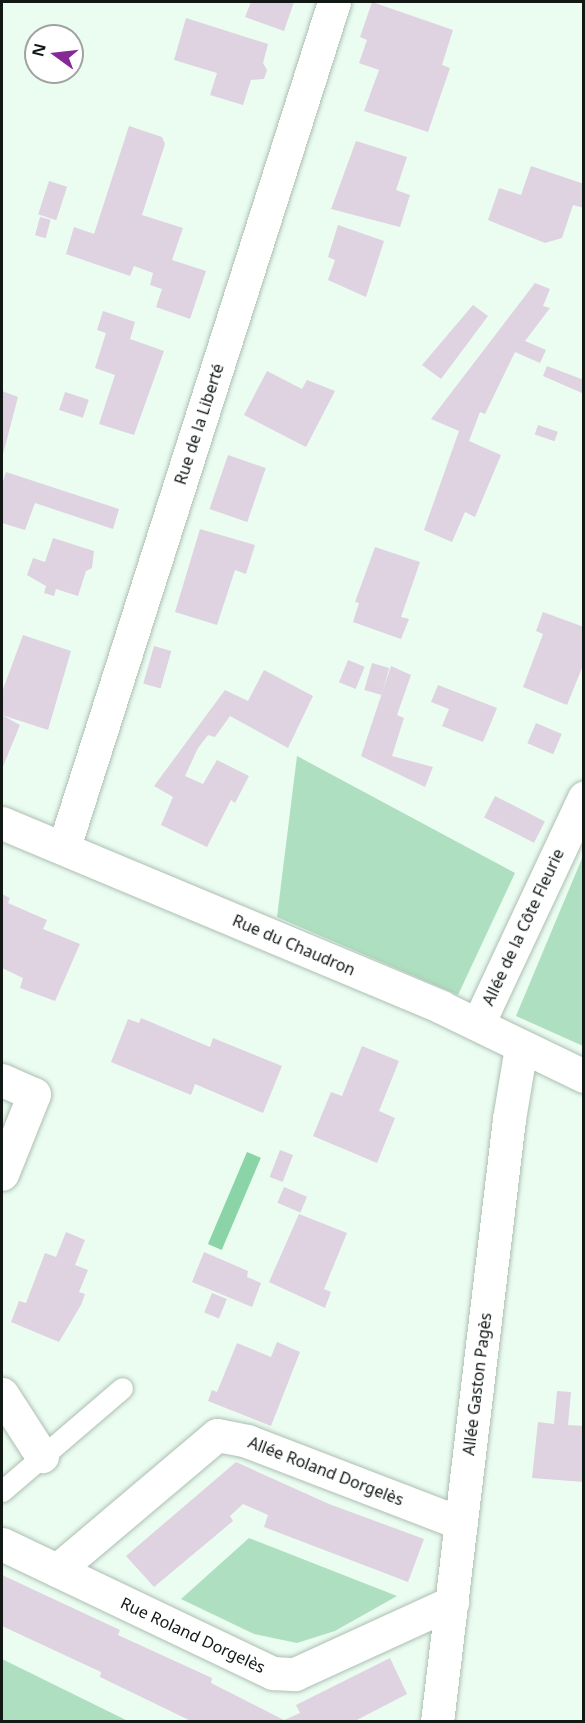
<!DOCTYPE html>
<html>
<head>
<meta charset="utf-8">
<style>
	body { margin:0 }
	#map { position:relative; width:585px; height:1723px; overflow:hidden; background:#ebfdf1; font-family:"Noto Sans",sans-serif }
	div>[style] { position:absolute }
	.green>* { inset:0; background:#aedfc0 }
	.water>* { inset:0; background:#8ad4a7; transform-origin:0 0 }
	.building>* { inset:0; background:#dfd2e1; transform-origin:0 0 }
	.roads { filter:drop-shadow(0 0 2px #adbeb3) drop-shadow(0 0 2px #adbeb3) }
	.service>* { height:21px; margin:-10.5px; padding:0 10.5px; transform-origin:10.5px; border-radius:10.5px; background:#fff }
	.minor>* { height:33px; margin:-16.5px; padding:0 16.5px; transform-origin:16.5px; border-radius:16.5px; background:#fff }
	span { translate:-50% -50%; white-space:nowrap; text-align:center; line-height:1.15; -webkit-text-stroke:4.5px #fff; paint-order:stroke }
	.street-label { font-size:16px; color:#121915 }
	.frame { position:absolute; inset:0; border:3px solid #121915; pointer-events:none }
	.north { position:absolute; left:24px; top:24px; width:60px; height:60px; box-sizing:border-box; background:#fff; border:2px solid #a0a3a1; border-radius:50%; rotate:285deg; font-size:16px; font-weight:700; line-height:24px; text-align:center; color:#121915 }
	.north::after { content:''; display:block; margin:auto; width:21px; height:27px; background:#842995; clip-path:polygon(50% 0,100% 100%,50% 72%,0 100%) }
</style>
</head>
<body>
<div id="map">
	<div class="green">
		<i style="clip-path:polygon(297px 756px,515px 873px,458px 995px,277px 917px)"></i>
		<i style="clip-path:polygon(583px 856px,583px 1046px,516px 1016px)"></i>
		<i style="clip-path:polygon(249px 1538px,397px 1596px,335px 1631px,297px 1643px,254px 1634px,181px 1599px)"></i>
		<i style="clip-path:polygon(2px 1659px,128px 1721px,2px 1721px)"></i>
	</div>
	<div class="water">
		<i style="left:247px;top:1152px;width:15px;height:100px;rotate:23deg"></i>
	</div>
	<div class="building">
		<i style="clip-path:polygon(251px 2px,294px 2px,284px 31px,245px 17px)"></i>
		<i style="clip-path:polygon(372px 2px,453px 30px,442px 65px,450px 68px,428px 132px,364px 111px,379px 70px,359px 63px,367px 40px,360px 37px)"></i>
		<i style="clip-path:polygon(186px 18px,268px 44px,263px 63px,267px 70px,264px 79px,251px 80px,243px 105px,210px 95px,217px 73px,174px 60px)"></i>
		<i style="clip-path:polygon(129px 126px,162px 137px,165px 144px,142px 215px,183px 228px,172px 260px,206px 271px,190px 319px,156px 307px,162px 289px,150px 285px,153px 273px,134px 266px,130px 276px,66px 254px,74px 227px,94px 234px)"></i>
		<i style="clip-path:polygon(356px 141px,407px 157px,396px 190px,410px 195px,400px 227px,331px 209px)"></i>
		<i style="clip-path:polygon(531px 166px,584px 184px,584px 208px,573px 205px,562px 238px,545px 243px,488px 220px,499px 188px,521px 195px)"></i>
		<i style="left:49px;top:181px;width:19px;height:35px;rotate:18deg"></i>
		<i style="left:40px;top:217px;width:11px;height:19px;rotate:15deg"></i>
		<i style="clip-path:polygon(338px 225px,384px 241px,366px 297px,328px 280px,335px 260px,328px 257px)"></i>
		<i style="clip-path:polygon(535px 283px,550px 289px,543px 306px,550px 308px,525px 341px,546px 350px,540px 363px,515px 352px,485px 414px,480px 412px,469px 441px,501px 455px,475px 517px,465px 512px,452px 542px,424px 530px,459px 431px,431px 419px)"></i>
		<i style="clip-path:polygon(473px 305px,488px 316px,441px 379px,422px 365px)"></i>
		<i style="clip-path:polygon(103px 311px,135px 322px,130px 339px,164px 351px,134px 435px,99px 424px,115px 375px,95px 368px,106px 333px,97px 330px)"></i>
		<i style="clip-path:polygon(547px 366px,584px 380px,584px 400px,582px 393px,543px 376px)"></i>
		<i style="clip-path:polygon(267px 371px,302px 389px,307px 380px,335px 391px,306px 447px,244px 415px)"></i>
		<i style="clip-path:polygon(2px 391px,18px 397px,2px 458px)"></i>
		<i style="left:65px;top:392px;width:25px;height:19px;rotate:18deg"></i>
		<i style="left:538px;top:425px;width:21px;height:10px;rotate:19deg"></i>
		<i style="left:228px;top:455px;width:40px;height:57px;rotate:19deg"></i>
		<i style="clip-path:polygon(6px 472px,119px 509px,113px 529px,35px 503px,25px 530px,2px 523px,2px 484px)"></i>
		<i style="clip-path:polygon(200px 529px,255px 545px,246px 574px,235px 570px,217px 625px,175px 612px)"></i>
		<i style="clip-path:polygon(53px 538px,94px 551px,92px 568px,86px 571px,78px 596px,56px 589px,54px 596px,44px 593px,46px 586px,27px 575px,33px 558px,45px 562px)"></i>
		<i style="clip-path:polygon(375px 547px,420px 562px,401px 617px,409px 619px,401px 639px,353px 622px,359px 603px,355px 602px)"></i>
		<i style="clip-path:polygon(543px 612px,584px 627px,584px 663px,567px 705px,523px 687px,543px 634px,536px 631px)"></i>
		<i style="clip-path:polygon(23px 635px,71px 651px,48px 730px,2px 715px,20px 725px,2px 769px,2px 692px)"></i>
		<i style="left:154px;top:646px;width:18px;height:39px;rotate:16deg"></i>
		<i style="left:348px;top:660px;width:18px;height:24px;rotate:22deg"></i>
		<i style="left:372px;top:663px;width:18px;height:28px;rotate:16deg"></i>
		<i style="clip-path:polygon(391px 666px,411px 675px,397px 715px,404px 718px,392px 756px,433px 767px,425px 787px,361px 756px)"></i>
		<i style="clip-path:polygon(264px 670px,313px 696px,288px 748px,230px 716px,215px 737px,208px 735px,198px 748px,185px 776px,203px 784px,217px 760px,249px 776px,235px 803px,231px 800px,207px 847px,161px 825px,173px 797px,154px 786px,225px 690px,248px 701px)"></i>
		<i style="clip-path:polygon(438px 685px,497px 708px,483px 742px,442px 726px,449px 709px,431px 702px)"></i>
		<i style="left:536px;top:723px;width:28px;height:22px;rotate:23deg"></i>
		<i style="left:495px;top:796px;width:56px;height:24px;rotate:27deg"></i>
		<i style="clip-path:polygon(2px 894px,10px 898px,8px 903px,47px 920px,43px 929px,80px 944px,55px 1001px,20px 988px,23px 978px,2px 968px)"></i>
		<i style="clip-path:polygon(141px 1018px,210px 1047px,213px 1038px,282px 1066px,263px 1113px,195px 1084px,191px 1095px,111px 1062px,128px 1019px,139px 1023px)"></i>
		<i style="clip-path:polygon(362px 1046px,399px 1061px,379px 1111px,395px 1118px,377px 1163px,313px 1136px,331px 1092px,342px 1096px)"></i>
		<i style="left:280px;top:1150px;width:14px;height:29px;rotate:21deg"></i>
		<i style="left:284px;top:1187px;width:25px;height:17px;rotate:23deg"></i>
		<i style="clip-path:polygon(299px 1214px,347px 1233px,324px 1289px,331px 1292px,325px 1308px,269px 1282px)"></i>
		<i style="clip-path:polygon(66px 1232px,85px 1240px,75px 1265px,88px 1270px,79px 1292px,85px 1294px,81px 1305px,59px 1342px,11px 1322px,19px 1301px,26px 1303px,45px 1253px,56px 1257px)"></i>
		<i style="clip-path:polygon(204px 1252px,248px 1271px,247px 1277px,261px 1283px,252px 1307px,192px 1282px)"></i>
		<i style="left:212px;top:1293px;width:16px;height:21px;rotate:22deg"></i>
		<i style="clip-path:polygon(277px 1342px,300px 1352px,271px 1426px,208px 1401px,212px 1390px,217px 1392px,237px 1343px,271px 1357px)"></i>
		<i style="clip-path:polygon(557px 1391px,571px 1392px,568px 1425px,584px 1426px,584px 1482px,532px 1478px,538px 1422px,554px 1424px)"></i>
		<i style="clip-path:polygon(236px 1462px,329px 1504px,424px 1539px,408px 1582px,264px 1527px,268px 1515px,243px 1504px,230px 1516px,233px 1521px,154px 1587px,126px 1556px)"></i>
		<i style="clip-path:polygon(2px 1575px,120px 1630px,118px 1635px,212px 1678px,211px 1683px,284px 1720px,300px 1713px,296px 1705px,390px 1658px,407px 1694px,353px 1722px,193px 1722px,100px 1677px,101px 1672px,2px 1626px)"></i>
	</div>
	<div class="roads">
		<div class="service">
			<i style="left:2px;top:1491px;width:158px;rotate:-40.6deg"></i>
		</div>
		<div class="minor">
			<i style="left:2px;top:823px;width:476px;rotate:22.7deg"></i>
			<i style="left:441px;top:1007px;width:159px;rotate:25.8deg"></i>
			<i style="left:64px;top:847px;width:887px;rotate:-72.28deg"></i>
			<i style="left:478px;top:1024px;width:250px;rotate:-64.9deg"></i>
			<i style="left:2px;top:1080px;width:35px;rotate:24deg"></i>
			<i style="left:34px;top:1094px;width:86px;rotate:111.8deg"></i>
			<i style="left:2px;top:1394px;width:74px;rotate:57.2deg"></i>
			<i style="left:2px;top:1544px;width:300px;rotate:25.5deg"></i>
			<i style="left:273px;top:1673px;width:22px;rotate:3deg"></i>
			<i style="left:295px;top:1674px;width:173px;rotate:-24.6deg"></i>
			<i style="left:57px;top:1570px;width:209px;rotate:-40.2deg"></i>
			<i style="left:217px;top:1435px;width:31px;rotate:11deg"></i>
			<i style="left:247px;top:1441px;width:229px;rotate:21deg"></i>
			<i style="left:437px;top:1722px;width:607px;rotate:-83.19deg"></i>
			<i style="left:509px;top:1119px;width:73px;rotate:-80.5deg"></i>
		</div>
	</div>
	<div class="street-label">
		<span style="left:199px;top:424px;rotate:-72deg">Rue de la Liberté</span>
		<span style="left:523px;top:927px;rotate:-65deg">Allée de la Côte Fleurie</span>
		<span style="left:294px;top:945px;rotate:23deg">Rue du Chaudron</span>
		<span style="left:477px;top:1384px;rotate:-83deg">Allée Gaston Pagès</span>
		<span style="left:326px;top:1471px;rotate:21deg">Allée Roland Dorgelès</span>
		<span style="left:193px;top:1635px;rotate:25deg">Rue Roland Dorgelès</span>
	</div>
	<div class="frame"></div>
	<div class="north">N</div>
</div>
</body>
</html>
